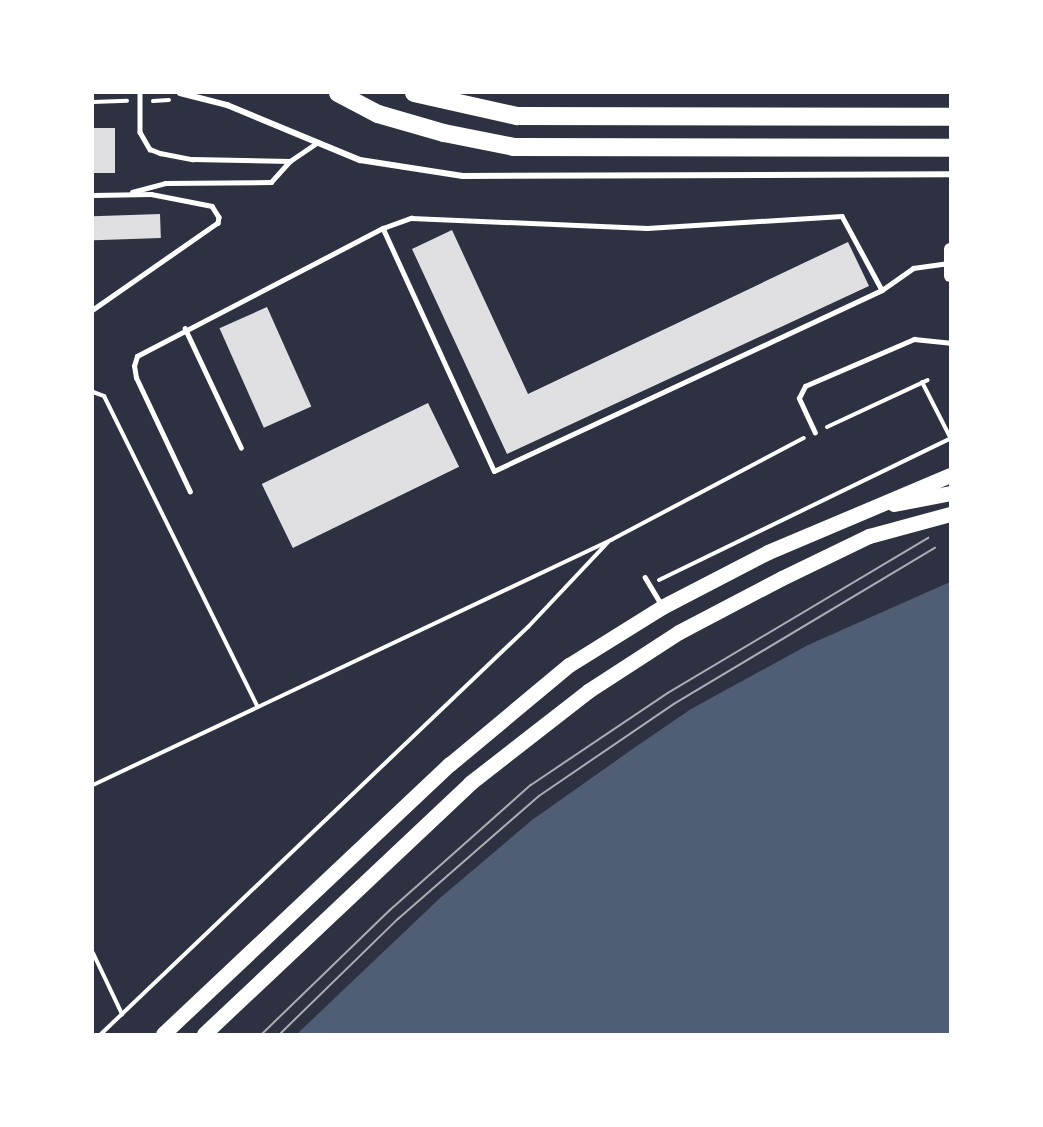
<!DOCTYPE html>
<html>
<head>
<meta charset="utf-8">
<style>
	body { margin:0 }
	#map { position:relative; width:1043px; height:1127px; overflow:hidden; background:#2d3142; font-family:"IBM Plex Serif",serif }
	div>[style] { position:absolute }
	.water>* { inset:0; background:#4f5d75 }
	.building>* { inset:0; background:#e0e0e3; transform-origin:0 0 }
	.path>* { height:4px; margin:-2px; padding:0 2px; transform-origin:2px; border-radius:2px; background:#fff }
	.service>* { height:4.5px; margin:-2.25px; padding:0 2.25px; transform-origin:2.25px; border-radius:2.25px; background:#fff }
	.minor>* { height:6px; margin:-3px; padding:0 3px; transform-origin:3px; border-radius:3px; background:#fff }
	.secondary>* { height:12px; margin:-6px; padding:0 6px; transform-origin:6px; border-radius:6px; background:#fff }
	.primary>* { height:15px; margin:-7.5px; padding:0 7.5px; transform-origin:7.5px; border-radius:7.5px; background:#fff }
	.motorway>* { height:18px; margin:-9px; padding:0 9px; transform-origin:9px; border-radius:9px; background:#fff }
	.tram>* { height:1.5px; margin:-0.75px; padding:0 0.75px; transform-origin:0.75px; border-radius:0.75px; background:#abadb3 }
	span { translate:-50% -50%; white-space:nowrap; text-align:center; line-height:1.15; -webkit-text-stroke:4.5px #fff; paint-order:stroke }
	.frame { position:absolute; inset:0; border:94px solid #fff; pointer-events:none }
</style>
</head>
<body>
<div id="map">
	<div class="water">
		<i style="clip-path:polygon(950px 582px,950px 1034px,297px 1034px,440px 898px,532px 820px,634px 748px,691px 709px,808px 645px)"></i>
	</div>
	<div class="building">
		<i style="left:93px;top:128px;width:22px;height:45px"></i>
		<i style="left:160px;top:214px;width:24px;height:67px;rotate:88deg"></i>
		<i style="clip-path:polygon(452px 230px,528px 394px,848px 242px,869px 286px,507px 454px,412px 249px)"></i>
		<i style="left:267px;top:307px;width:109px;height:52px;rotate:66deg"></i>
		<i style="left:428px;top:403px;width:71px;height:185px;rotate:64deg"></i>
	</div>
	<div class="path">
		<i style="left:153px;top:101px;width:16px;rotate:-4deg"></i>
		<i style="left:93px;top:102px;width:34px;rotate:-2deg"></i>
		<i style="left:922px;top:382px;width:62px;rotate:63deg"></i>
		<i style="left:93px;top:392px;width:12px;rotate:20deg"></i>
		<i style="left:104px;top:396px;width:347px;rotate:63.7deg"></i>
		<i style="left:827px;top:427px;width:111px;rotate:-25deg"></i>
		<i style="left:659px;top:580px;width:323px;rotate:-25.9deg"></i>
		<i style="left:93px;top:785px;width:573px;rotate:-25.31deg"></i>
		<i style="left:611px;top:540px;width:218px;rotate:-27.9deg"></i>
		<i style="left:93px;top:953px;width:68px;rotate:64.6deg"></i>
		<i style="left:101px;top:1034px;width:590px;rotate:-43.63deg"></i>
		<i style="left:528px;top:627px;width:117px;rotate:-46.7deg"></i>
	</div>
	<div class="service">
		<i style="left:140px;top:93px;width:39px;rotate:90deg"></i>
		<i style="left:140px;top:132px;width:20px;rotate:60deg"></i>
		<i style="left:150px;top:149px;width:11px;rotate:22deg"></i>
		<i style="left:160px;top:153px;width:33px;rotate:11deg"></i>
		<i style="left:192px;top:159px;width:98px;rotate:1.2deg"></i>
		<i style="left:132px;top:192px;width:34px;rotate:-15deg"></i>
		<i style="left:165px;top:183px;width:106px;rotate:-0.5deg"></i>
		<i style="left:271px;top:182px;width:28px;rotate:-48deg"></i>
		<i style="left:290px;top:161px;width:32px;rotate:-34deg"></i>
		<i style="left:93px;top:195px;width:58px;rotate:-1deg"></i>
		<i style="left:151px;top:194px;width:62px;rotate:11.1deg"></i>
		<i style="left:212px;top:206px;width:13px;rotate:58deg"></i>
		<i style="left:219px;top:217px;width:6px;rotate:99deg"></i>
		<i style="left:218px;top:223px;width:152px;rotate:145.2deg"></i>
		<i style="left:383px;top:228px;width:267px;rotate:65.4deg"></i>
		<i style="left:494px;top:471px;width:428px;rotate:-25deg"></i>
		<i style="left:882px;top:290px;width:38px;rotate:-35deg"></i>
		<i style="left:913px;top:268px;width:34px;rotate:-8deg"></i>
		<i style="left:185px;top:328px;width:132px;rotate:64.8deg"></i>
		<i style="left:815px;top:433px;width:38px;rotate:-115deg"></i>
		<i style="left:799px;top:398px;width:13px;rotate:-63deg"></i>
		<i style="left:805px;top:386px;width:119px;rotate:-23.3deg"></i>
		<i style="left:914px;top:339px;width:36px;rotate:6deg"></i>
		<i style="left:190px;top:492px;width:126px;rotate:-115.3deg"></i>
		<i style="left:136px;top:378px;width:12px;rotate:-99deg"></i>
		<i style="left:134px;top:366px;width:10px;rotate:-73deg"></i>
		<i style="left:137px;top:356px;width:277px;rotate:-27.5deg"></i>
		<i style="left:383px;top:228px;width:30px;rotate:-20deg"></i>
		<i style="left:411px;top:218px;width:236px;rotate:2.4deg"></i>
		<i style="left:647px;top:228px;width:195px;rotate:-3.5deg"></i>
		<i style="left:842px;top:216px;width:84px;rotate:61.6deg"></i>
		<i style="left:645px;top:577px;width:31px;rotate:59deg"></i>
	</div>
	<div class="minor">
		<i style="left:180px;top:93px;width:49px;rotate:14.3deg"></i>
		<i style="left:227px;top:105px;width:144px;rotate:22.5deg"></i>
		<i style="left:360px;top:160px;width:104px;rotate:8.8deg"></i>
		<i style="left:463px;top:176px;width:487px;rotate:-0.2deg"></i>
	</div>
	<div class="secondary">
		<i style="left:950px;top:249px;width:27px;rotate:90deg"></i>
	</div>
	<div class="primary">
		<i style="left:894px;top:504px;width:57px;rotate:-11.1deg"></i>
		<i style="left:163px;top:1034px;width:394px;rotate:-43.3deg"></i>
		<i style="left:450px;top:764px;width:155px;rotate:-39.8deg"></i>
		<i style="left:569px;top:665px;width:110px;rotate:-31.9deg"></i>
		<i style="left:662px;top:607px;width:119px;rotate:-27.4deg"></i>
		<i style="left:768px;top:552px;width:198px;rotate:-22.9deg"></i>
		<i style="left:204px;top:1034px;width:366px;rotate:-43.3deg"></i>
		<i style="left:470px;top:783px;width:150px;rotate:-37.9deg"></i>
		<i style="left:588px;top:691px;width:108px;rotate:-33deg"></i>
		<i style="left:679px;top:632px;width:116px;rotate:-27.7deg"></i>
		<i style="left:782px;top:578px;width:97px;rotate:-25.8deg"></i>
		<i style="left:869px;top:536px;width:84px;rotate:-15.2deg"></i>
	</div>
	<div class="motorway">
		<i style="left:338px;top:93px;width:45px;rotate:27.7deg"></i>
		<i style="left:378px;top:114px;width:69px;rotate:16.1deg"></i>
		<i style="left:444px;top:133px;width:71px;rotate:11.3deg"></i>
		<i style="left:514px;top:147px;width:436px;rotate:0.1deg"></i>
		<i style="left:414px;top:93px;width:106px;rotate:12.6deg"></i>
		<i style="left:517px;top:116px;width:433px;rotate:0.1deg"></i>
	</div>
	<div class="tram">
		<i style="left:262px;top:1034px;width:178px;rotate:-44.1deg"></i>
		<i style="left:390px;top:910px;width:188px;rotate:-41.6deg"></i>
		<i style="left:531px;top:785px;width:165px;rotate:-33.9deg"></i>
		<i style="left:668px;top:693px;width:303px;rotate:-30.8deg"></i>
		<i style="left:280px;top:1034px;width:165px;rotate:-44.3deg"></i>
		<i style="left:398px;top:919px;width:187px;rotate:-41.1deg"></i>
		<i style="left:539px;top:796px;width:163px;rotate:-34.3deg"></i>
		<i style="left:674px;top:704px;width:304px;rotate:-30.9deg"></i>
	</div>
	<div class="frame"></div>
</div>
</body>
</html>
